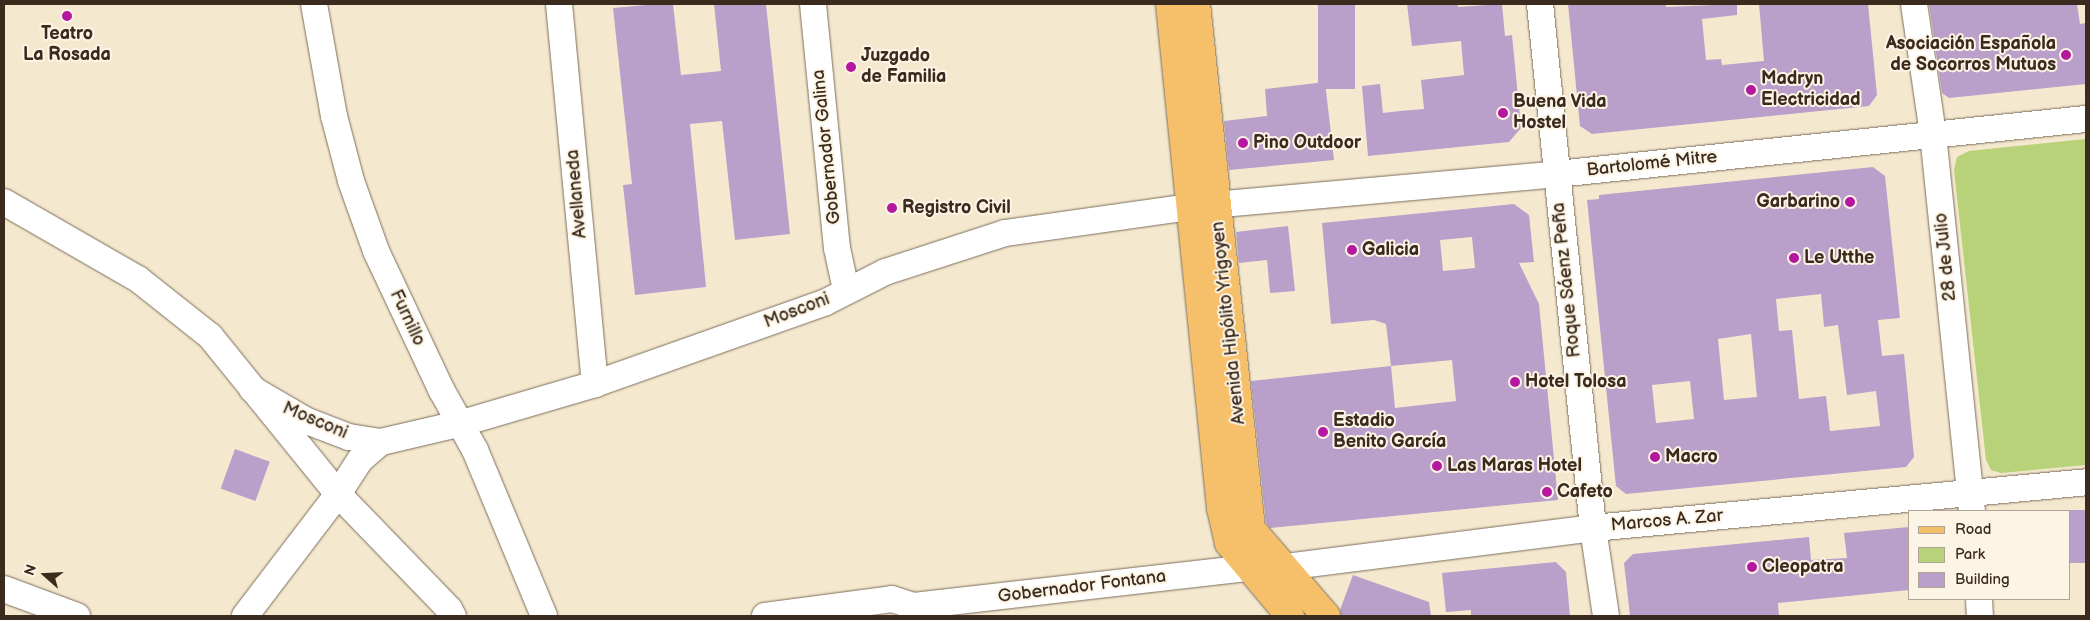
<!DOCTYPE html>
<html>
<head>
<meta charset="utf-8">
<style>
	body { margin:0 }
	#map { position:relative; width:2090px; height:620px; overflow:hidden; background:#f4e9ce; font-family:"Balsamiq Sans",sans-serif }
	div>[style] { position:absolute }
	.green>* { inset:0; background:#b7d278 }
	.building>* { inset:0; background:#ba9fcb; transform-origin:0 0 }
	.roads { filter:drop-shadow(0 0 1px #7c6d5c) drop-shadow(0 0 1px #7c6d5c) }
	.minor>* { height:26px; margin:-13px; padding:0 13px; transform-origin:13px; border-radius:13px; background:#fff }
	.major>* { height:28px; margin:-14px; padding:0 14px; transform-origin:14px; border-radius:14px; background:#f6c06b }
	.dots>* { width:14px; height:14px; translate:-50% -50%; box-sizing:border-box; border:2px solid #fcf5e5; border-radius:50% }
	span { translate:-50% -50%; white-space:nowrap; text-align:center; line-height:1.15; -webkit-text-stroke:4px #fcf5e5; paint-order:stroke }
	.poi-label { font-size:18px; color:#3b2a1e; font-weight:700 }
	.right { translate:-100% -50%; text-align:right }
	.left { translate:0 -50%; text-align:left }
	.street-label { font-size:18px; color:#3b2a1e }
	.frame { position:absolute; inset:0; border:5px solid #3b2a1e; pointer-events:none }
	.legend { position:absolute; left:1908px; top:510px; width:162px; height:90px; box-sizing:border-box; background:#fcf5e5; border:1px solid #afa495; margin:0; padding:6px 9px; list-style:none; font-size:15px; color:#3b2a1e }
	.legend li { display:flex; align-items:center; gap:10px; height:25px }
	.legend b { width:25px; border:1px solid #afa495 }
	.north { position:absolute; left:20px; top:550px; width:50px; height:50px; -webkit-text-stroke:4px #fcf5e5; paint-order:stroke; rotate:289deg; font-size:14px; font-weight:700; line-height:20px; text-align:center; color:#3b2a1e }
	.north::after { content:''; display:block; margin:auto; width:18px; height:22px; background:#3b2a1e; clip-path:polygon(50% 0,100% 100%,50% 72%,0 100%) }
</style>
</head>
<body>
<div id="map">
	<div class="green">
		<i style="clip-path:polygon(2086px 139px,2086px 465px,2001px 473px,1991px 470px,1986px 460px,1954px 170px,1957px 157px,1969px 151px)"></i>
	</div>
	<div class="building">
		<i style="clip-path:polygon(657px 4px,673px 4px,681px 75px,721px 71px,714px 4px,766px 4px,790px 234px,735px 240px,722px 121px,690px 124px,706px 287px,635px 295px,623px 185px,632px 184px,613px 8px)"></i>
		<i style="left:1318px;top:4px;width:37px;height:85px"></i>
		<i style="clip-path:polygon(1407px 4px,1458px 4px,1458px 7px,1502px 4px,1505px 36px,1512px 35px,1521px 128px,1509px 142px,1368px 156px,1362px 86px,1380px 84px,1383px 113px,1400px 111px,1424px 109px,1421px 80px,1464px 75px,1461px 41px,1412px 46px)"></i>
		<i style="clip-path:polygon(1568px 4px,1666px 4px,1666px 7px,1737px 4px,1737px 15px,1702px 19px,1706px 60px,1721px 59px,1722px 65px,1764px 61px,1759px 4px,1868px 4px,1877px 95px,1869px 106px,1592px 134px,1580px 126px)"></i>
		<i style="clip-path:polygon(1929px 4px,2077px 4px,2080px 24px,2086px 23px,2086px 84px,1949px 98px,1942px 93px)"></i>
		<i style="clip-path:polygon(1325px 82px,1334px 160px,1229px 170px,1224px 121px,1267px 116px,1265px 89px)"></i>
		<i style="clip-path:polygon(evenodd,1873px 167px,1885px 176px,1900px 318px,1878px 320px,1882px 356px,1904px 354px,1914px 457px,1906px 467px,1626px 494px,1616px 486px,1587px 200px,1599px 199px,1599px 195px,1873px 167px,1821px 294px,1824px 327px,1838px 325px,1847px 395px,1876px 391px,1880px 426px,1830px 431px,1826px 396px,1799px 399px,1792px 330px,1779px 331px,1776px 299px,1821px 294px,1873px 167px,1751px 334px,1757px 397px,1724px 400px,1718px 339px,1751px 334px,1873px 167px,1690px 381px,1694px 419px,1656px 423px,1652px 385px,1690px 381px)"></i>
		<i style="clip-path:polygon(evenodd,1514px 204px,1529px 215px,1534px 262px,1519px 263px,1539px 304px,1558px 500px,1270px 528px,1266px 522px,1251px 381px,1391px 366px,1386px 324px,1374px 320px,1331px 324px,1322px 223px,1514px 204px,1472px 237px,1475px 268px,1443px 271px,1440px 240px,1472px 237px,1514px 204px,1452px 360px,1456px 401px,1395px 408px,1391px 366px,1452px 360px)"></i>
		<i style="clip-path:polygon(1288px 226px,1295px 291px,1270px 293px,1267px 260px,1239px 263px,1236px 232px)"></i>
		<i style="left:235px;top:449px;width:37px;height:42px;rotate:20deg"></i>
		<i style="left:2086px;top:510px;width:53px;height:17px;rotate:90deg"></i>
		<i style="clip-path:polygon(1909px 527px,1909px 590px,1778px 603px,1779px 616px,1630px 616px,1624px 563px,1633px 554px,1809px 537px,1811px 560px,1847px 558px,1844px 533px)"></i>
		<i style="clip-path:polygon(1556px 562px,1566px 572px,1570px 616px,1471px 616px,1471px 610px,1446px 612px,1442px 573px)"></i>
		<i style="clip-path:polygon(1353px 575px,1429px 602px,1431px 616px,1341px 616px,1340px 610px)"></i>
	</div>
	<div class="roads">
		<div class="minor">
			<i style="left:314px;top:4px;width:114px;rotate:79.9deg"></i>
			<i style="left:334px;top:116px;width:67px;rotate:75.3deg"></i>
			<i style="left:351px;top:181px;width:74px;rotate:70.3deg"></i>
			<i style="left:376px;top:251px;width:155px;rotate:64.8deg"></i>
			<i style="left:442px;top:391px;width:68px;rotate:60.8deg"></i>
			<i style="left:475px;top:450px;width:180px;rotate:67.4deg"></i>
			<i style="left:559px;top:4px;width:382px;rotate:84.6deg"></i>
			<i style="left:813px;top:4px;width:245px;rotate:84.4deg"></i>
			<i style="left:837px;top:248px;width:43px;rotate:77.9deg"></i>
			<i style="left:1540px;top:4px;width:527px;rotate:84.22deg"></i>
			<i style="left:1593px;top:528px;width:89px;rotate:81.6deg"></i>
			<i style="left:1914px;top:4px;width:131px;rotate:81.7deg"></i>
			<i style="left:1933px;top:134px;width:379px;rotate:84.1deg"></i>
			<i style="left:4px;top:202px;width:155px;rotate:29.9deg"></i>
			<i style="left:138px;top:279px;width:92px;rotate:38.4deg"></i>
			<i style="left:210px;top:336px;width:203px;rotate:51deg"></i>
			<i style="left:338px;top:494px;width:160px;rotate:46deg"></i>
			<i style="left:449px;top:609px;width:8px;rotate:60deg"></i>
			<i style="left:252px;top:389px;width:64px;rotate:30.2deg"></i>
			<i style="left:307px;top:421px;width:45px;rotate:20.9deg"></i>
			<i style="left:349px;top:437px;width:32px;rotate:9deg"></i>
			<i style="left:381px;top:442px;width:83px;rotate:-13.2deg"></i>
			<i style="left:462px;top:423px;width:139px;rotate:-16.3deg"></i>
			<i style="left:595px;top:384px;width:243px;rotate:-19.5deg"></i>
			<i style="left:824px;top:303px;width:68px;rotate:-26.9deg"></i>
			<i style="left:885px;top:272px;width:126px;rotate:-18deg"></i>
			<i style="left:1005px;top:233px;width:187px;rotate:-8deg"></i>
			<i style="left:1190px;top:207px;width:368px;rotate:-5.1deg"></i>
			<i style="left:1557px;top:174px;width:532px;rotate:-5.94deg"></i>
			<i style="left:4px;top:589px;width:78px;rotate:20.3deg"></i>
			<i style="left:1979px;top:599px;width:17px;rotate:87deg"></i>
			<i style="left:245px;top:616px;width:153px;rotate:-52.7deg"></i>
			<i style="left:338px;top:494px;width:40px;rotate:-57.1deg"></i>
			<i style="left:360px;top:460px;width:28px;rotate:-41deg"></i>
			<i style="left:765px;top:616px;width:128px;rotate:-7.6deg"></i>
			<i style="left:892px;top:599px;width:23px;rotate:18deg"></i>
			<i style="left:914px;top:606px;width:337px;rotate:-6.5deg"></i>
			<i style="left:1249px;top:568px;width:36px;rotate:-2deg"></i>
			<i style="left:1285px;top:567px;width:310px;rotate:-7.2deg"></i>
			<i style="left:1593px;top:528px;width:495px;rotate:-5.3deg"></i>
		</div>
		<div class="major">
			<i style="left:1170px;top:4px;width:507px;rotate:84.22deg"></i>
			<i style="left:1221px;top:508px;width:36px;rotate:77deg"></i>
			<i style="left:1229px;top:543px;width:95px;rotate:50.1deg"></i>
			<i style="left:1196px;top:4px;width:528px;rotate:84.02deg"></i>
			<i style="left:1251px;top:529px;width:115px;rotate:49.2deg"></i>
		</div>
	</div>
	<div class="dots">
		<i style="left:67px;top:16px;background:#b5179e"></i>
		<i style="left:2066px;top:55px;background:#b5179e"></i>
		<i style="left:851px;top:67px;background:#b5179e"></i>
		<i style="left:1751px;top:90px;background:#b5179e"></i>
		<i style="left:1503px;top:113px;background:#b5179e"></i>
		<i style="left:1243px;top:143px;background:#b5179e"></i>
		<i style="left:1850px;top:202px;background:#b5179e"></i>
		<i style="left:892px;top:208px;background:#b5179e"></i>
		<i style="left:1352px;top:250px;background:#b5179e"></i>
		<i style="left:1794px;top:258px;background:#b5179e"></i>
		<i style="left:1515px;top:382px;background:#b5179e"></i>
		<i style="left:1323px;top:432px;background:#b5179e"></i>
		<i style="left:1655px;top:457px;background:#b5179e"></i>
		<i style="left:1437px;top:466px;background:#b5179e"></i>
		<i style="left:1547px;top:492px;background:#b5179e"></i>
		<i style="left:1752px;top:567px;background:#b5179e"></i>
	</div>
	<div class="poi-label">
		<span style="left:67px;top:45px">Teatro<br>La Rosada</span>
		<span class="right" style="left:2056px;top:55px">Asociación Española<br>de Socorros Mutuos</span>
		<span class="left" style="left:861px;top:67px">Juzgado<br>de Familia</span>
		<span class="left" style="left:1761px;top:90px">Madryn<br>Electricidad</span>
		<span class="left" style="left:1513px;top:113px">Buena Vida<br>Hostel</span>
		<span class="left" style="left:1253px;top:143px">Pino Outdoor</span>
		<span class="right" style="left:1840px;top:202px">Garbarino</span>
		<span class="left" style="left:902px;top:208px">Registro Civil</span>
		<span class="left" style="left:1362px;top:250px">Galicia</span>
		<span class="left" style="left:1804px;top:258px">Le Utthe</span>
		<span class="left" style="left:1525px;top:382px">Hotel Tolosa</span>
		<span class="left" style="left:1333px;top:432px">Estadio<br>Benito García</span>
		<span class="left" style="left:1665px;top:457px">Macro</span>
		<span class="left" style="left:1447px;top:466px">Las Maras Hotel</span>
		<span class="left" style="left:1557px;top:492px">Cafeto</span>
		<span class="left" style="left:1762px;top:567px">Cleopatra</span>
	</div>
	<div class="street-label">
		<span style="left:827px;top:147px;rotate:-96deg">Gobernador Galina</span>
		<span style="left:1652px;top:164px;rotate:-6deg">Bartolomé Mitre</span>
		<span style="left:577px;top:194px;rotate:-95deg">Avellaneda</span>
		<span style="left:1946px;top:257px;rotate:-96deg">28 de Julio</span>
		<span style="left:1567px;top:280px;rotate:-96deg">Roque Sáenz Peña</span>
		<span style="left:797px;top:311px;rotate:-21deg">Mosconi</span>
		<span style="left:407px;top:318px;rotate:65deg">Furnillo</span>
		<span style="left:1229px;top:323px;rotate:-96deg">Avenida Hipólito Yrigoyen</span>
		<span style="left:315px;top:421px;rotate:23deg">Mosconi</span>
		<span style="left:1667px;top:521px;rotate:-5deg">Marcos A. Zar</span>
		<span style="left:1082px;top:587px;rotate:-7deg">Gobernador Fontana</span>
	</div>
	<div class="frame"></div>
	<ul class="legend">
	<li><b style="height:6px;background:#f6c06b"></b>Road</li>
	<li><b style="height:14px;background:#b7d278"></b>Park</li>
	<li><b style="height:14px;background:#ba9fcb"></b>Building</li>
	</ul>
	<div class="north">N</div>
</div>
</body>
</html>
